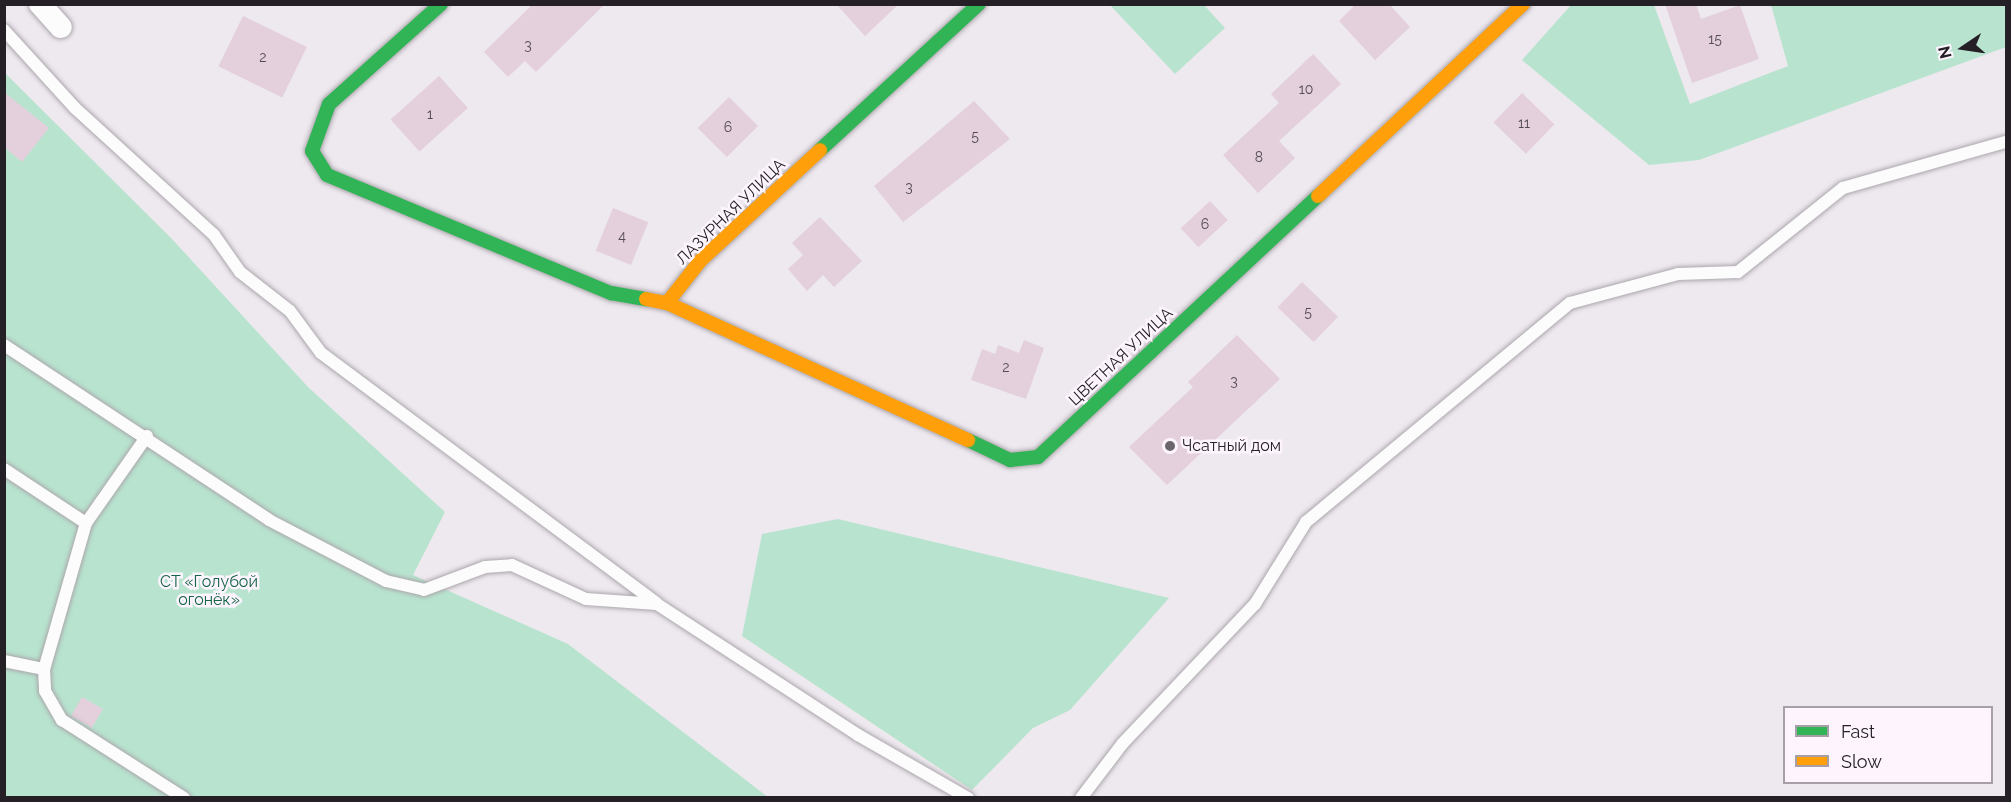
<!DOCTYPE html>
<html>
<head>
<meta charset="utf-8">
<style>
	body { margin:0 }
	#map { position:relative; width:2011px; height:802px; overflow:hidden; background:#eee8ef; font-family:Raleway,sans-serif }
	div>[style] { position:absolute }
	.green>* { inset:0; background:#b8e4cf }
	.building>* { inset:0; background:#e4cfdd; transform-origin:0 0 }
	.roads { filter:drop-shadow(0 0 2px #aba7ac) drop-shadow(0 0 2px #aba7ac) }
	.lane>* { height:12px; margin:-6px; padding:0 6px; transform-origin:6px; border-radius:6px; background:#fcfcfd }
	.street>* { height:22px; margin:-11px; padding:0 11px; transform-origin:11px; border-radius:11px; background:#fcfcfd }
	.fast>* { height:14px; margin:-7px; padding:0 7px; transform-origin:7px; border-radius:7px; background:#30b455 }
	.slow>* { height:14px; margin:-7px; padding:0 7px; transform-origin:7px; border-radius:7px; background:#ff9f0a }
	.dots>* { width:16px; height:16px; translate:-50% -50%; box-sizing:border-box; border:3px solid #fdf4fe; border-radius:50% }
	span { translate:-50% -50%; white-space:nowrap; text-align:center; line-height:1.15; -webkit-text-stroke:5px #fdf4fe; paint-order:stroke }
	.number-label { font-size:14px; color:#544c53 }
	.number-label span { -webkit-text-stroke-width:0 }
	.street-label { font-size:16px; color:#242025 }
	.poi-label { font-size:16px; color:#242025 }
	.left { translate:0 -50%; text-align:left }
	.park-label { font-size:16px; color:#166645 }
	.frame { position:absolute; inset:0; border:6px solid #242025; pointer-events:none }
	.legend { position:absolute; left:1783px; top:706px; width:210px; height:78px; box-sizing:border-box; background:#fdf4fe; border:2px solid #a69fa7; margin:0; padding:8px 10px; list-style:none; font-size:18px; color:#242025 }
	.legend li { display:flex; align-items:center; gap:12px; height:30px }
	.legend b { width:30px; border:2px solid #a69fa7 }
	.north { position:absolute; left:1933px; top:18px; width:60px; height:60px; -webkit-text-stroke:4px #fdf4fe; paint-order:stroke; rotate:257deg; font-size:16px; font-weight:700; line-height:24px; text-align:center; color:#242025 }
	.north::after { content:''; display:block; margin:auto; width:21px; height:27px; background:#242025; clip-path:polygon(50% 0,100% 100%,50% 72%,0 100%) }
</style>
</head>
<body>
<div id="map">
	<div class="green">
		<i style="clip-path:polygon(1110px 5px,1204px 5px,1225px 28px,1175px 74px)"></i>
		<i style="clip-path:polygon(1571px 5px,1654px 5px,1690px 104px,1788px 66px,1771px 5px,2006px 5px,2006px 47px,1699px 160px,1649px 165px,1522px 60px)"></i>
		<i style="clip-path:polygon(4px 72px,172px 239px,308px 387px,445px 512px,413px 575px,568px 644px,768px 797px,5px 797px)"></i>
		<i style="clip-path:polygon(838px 519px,1169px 598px,1070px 710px,1033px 728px,972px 790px,742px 636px,762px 534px)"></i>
	</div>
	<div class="building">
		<i style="clip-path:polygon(533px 4px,605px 4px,536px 72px,525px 61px,508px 77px,484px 52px)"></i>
		<i style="clip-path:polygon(836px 4px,899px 4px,865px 36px)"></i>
		<i style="clip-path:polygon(1356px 4px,1389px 4px,1410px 27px,1375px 60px,1339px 21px)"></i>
		<i style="clip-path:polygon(1665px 4px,1696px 4px,1701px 19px,1740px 5px,1759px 59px,1692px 83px)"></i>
		<i style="left:243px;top:16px;width:71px;height:56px;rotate:26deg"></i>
		<i style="clip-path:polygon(1313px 54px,1341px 84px,1279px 141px,1295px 158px,1258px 193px,1223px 155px,1279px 103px,1271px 94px)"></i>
		<i style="left:439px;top:76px;width:43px;height:65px;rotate:48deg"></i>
		<i style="clip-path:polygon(4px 92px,49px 128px,22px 162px,4px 147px)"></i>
		<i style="left:1522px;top:93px;width:45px;height:41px;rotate:44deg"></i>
		<i style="left:729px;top:97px;width:41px;height:44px;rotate:45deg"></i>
		<i style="clip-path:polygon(974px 101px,1010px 139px,903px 222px,874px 186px)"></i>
		<i style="left:1210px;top:201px;width:26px;height:40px;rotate:47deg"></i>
		<i style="left:613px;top:208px;width:38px;height:46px;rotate:22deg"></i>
		<i style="clip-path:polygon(820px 217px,862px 261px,834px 287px,823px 275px,807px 291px,788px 269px,803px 255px,792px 243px)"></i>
		<i style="left:1302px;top:282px;width:50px;height:35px;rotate:44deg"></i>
		<i style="clip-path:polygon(1237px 335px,1280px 379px,1167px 485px,1129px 447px,1193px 387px,1188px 382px)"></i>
		<i style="clip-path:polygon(1024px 340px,1044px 348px,1026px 399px,971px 380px,982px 349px,995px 354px,998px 345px,1019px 353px)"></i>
		<i style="left:82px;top:697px;width:24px;height:22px;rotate:30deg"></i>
	</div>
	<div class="roads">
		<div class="lane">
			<i style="left:4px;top:30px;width:105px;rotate:47.7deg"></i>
			<i style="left:75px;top:108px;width:188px;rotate:42.4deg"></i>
			<i style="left:214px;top:235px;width:45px;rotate:54.9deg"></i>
			<i style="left:240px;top:272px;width:63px;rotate:38deg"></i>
			<i style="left:290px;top:311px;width:52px;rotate:53.6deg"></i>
			<i style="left:321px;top:353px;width:418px;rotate:36.7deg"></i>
			<i style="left:4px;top:345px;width:318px;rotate:33.4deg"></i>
			<i style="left:269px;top:520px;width:132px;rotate:27.5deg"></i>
			<i style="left:386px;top:581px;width:39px;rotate:13deg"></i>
			<i style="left:424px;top:590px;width:65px;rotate:-20.7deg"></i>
			<i style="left:485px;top:567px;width:27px;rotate:-4deg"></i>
			<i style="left:512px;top:565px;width:81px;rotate:24.7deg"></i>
			<i style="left:586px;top:599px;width:71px;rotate:4deg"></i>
			<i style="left:657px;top:604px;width:240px;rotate:33.1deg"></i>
			<i style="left:858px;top:735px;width:127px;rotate:29.8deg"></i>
			<i style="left:147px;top:436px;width:106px;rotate:125deg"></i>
			<i style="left:86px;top:523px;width:152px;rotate:106deg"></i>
			<i style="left:44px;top:669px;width:22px;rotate:87deg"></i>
			<i style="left:45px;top:691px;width:34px;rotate:60deg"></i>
			<i style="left:62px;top:720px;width:145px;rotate:32.6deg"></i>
			<i style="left:4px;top:469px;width:98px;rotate:33.4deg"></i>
			<i style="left:4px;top:661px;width:41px;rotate:11.3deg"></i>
			<i style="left:1081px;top:798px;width:69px;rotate:-52.6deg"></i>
			<i style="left:1123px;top:743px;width:192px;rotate:-46.5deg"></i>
			<i style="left:1255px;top:604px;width:97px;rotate:-58.1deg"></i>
			<i style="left:1306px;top:522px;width:343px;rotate:-39.7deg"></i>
			<i style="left:1570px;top:303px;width:112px;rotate:-15deg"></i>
			<i style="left:1678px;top:274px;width:60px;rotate:-1.9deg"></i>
			<i style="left:1738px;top:272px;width:134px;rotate:-38.7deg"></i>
			<i style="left:1843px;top:188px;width:169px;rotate:-15.8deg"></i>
		</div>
		<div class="street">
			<i style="left:40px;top:4px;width:31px;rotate:48deg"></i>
		</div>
		<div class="fast">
			<i style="left:441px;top:4px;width:150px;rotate:138.2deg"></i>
			<i style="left:329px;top:104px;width:50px;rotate:109.9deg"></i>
			<i style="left:312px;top:151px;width:28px;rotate:58deg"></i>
			<i style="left:327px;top:175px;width:308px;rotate:22.6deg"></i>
			<i style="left:611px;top:293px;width:36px;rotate:10deg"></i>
			<i style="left:820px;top:150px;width:216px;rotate:-42.6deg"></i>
			<i style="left:968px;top:440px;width:47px;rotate:25.5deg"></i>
			<i style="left:1010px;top:460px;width:28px;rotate:-6deg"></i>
			<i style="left:1038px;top:457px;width:383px;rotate:-43deg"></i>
		</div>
		<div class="slow">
			<i style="left:1318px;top:196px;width:281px;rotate:-43.1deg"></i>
			<i style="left:646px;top:299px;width:21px;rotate:11deg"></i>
			<i style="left:667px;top:303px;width:55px;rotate:-51.7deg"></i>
			<i style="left:701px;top:260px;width:162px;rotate:-42.7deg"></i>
			<i style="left:667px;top:303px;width:331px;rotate:24.5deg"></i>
		</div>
	</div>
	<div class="dots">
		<i style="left:1170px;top:446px;background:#6b666c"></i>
	</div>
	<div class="number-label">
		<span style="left:1715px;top:39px">15</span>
		<span style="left:528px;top:45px">3</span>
		<span style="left:263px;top:57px">2</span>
		<span style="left:1306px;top:89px">10</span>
		<span style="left:430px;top:114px">1</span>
		<span style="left:1524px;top:123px">11</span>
		<span style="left:728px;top:127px">6</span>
		<span style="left:975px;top:136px">5</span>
		<span style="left:1259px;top:157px">8</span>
		<span style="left:909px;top:187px">3</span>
		<span style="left:1205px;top:224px">6</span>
		<span style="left:622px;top:236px">4</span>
		<span style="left:1308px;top:312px">5</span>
		<span style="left:1006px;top:367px">2</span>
		<span style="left:1234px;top:381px">3</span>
	</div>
	<div class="street-label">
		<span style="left:731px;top:212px;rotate:-44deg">ЛАЗУРНАЯ УЛИЦА</span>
		<span style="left:1121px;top:357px;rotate:-43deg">ЦВЕТНАЯ УЛИЦА</span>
	</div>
	<div class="poi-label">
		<span class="left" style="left:1182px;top:446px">Чсатный дом</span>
	</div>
	<div class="park-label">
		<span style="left:209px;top:591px">СТ «Голубой<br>огонёк»</span>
	</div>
	<div class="frame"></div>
	<ul class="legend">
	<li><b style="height:8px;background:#30b455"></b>Fast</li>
	<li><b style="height:8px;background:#ff9f0a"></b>Slow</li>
	</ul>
	<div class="north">N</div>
</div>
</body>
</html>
